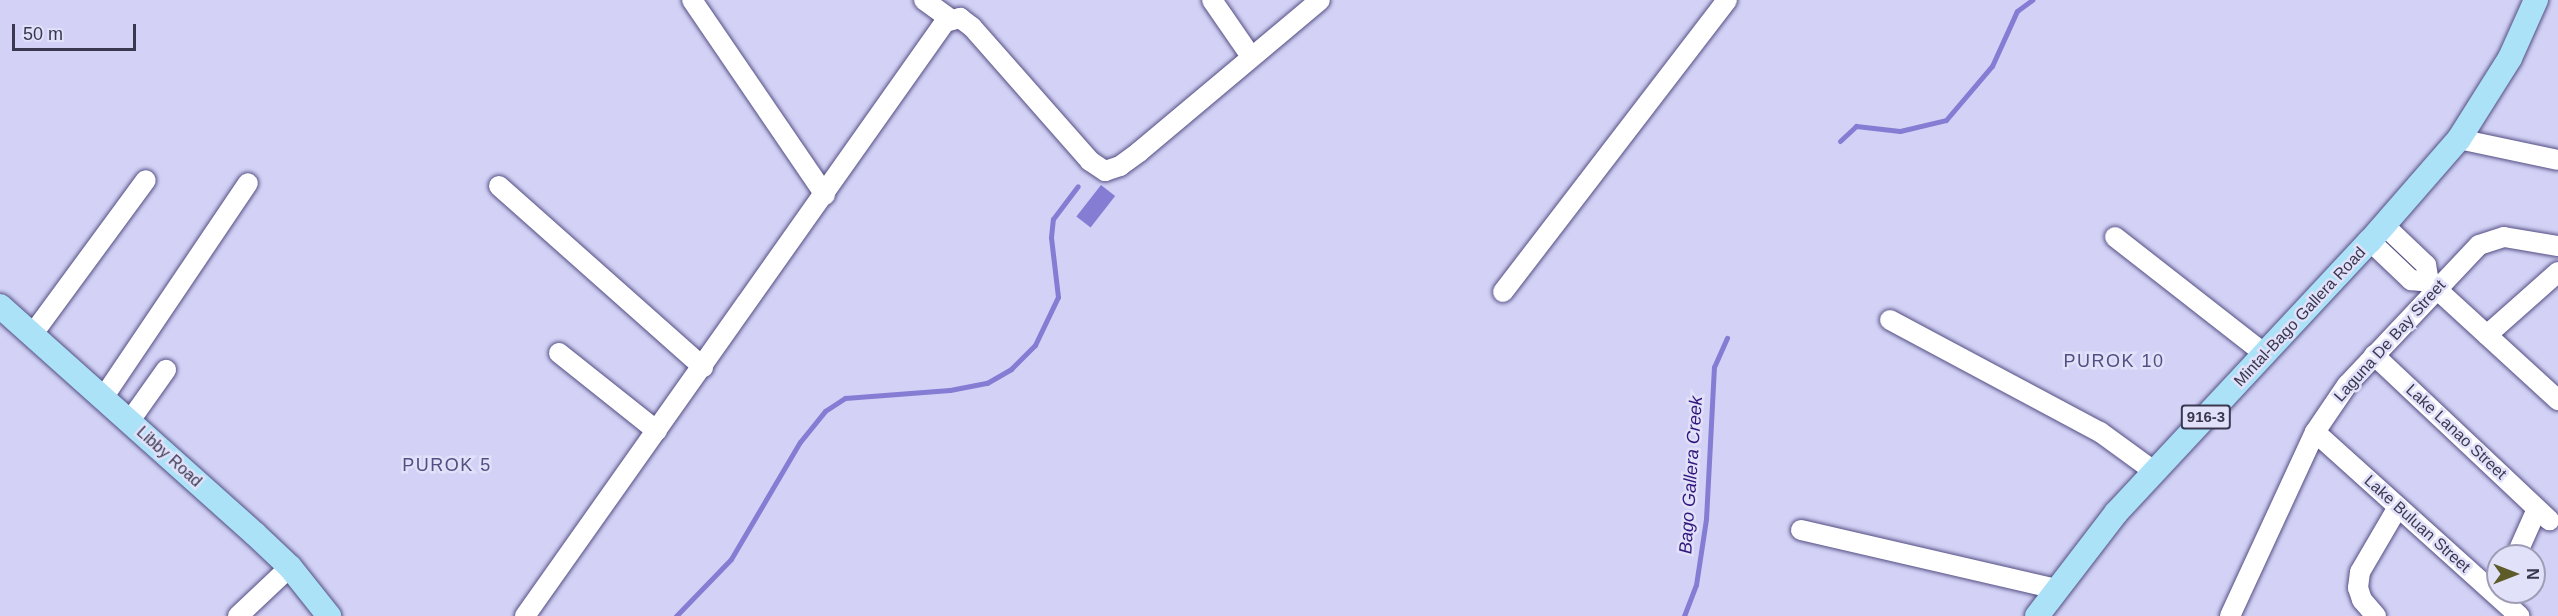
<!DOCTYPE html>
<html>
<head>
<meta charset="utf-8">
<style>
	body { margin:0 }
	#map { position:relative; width:2558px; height:616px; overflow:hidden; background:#d3d2f6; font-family:Helvetica,sans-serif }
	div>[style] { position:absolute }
	.water>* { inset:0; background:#847dd3; transform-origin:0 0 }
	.stream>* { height:5px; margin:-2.5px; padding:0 2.5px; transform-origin:2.5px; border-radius:2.5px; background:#847dd3 }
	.roads { filter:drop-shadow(0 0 2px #534e82) drop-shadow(0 0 2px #534e82) }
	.minor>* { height:20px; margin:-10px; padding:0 10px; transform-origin:10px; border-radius:10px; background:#fff }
	.major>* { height:24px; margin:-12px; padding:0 12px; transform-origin:12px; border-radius:12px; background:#ace2f8 }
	span { translate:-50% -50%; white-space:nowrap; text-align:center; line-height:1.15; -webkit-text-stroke:5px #e1e1f9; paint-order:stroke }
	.shield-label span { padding:2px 4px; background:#e1e1f9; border:2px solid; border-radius:4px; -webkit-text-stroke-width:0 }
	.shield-label { font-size:15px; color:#3a3850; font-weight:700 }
	.street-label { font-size:16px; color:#3a3850 }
	.neighbourhood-label { font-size:18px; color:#534f82; letter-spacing:1.5px }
	.water-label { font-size:18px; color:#33177d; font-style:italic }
	.north { position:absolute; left:2486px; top:544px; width:60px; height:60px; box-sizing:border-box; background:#e1e1f9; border:2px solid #9e9db5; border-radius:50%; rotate:90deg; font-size:16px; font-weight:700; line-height:24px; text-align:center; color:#3a3850 }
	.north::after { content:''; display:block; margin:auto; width:21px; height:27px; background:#5d5b27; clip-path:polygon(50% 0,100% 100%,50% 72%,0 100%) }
	.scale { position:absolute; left:12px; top:24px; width:124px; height:27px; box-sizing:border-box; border:3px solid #3a3850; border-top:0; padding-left:8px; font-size:18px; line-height:21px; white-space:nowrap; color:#3a3850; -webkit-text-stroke:4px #e1e1f9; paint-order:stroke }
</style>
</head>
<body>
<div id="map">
	<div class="water">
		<i style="left:1101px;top:185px;width:18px;height:40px;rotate:38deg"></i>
	</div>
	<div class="stream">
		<i style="left:1840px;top:141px;width:22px;rotate:-43deg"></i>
		<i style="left:1856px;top:126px;width:44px;rotate:6.5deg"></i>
		<i style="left:1900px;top:131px;width:47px;rotate:-13.4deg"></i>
		<i style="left:1946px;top:120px;width:71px;rotate:-49.6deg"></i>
		<i style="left:1992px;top:66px;width:60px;rotate:-65.6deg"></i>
		<i style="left:2017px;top:11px;width:19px;rotate:-36deg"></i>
		<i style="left:676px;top:616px;width:79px;rotate:-46deg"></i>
		<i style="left:731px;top:559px;width:136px;rotate:-59.5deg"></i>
		<i style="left:800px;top:442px;width:40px;rotate:-51deg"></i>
		<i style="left:825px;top:411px;width:24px;rotate:-33deg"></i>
		<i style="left:845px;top:398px;width:105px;rotate:-4.4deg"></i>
		<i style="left:950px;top:390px;width:38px;rotate:-11deg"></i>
		<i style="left:987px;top:383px;width:28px;rotate:-30deg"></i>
		<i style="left:1011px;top:369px;width:34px;rotate:-45deg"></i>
		<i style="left:1035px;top:345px;width:53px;rotate:-64.4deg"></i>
		<i style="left:1058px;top:297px;width:60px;rotate:-96.7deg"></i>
		<i style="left:1051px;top:237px;width:18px;rotate:-84deg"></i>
		<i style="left:1053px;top:219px;width:41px;rotate:-52.9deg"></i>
		<i style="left:1684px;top:616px;width:33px;rotate:-69deg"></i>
		<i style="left:1696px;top:585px;width:67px;rotate:-81.4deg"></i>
		<i style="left:1706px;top:519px;width:152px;rotate:-87deg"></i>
		<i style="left:1714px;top:367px;width:32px;rotate:-66deg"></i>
	</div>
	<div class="roads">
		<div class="minor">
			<i style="left:692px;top:0;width:236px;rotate:55.7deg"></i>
			<i style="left:924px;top:0;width:32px;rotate:36deg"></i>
			<i style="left:1212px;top:0;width:67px;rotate:55.4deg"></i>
			<i style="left:2459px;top:139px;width:101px;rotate:12deg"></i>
			<i style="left:499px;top:186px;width:273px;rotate:41.6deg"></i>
			<i style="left:2385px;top:226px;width:57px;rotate:43.6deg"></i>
			<i style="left:2426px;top:265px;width:17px;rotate:80deg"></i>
			<i style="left:2115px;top:237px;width:190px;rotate:38deg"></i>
			<i style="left:2370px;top:241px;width:57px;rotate:43.6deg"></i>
			<i style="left:2411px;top:280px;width:18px;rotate:6deg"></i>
			<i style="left:2429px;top:282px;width:175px;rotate:42.5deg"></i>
			<i style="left:1503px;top:292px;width:368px;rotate:-52.5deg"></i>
			<i style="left:1890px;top:320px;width:238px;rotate:28.1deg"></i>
			<i style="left:2100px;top:432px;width:68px;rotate:36deg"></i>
			<i style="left:32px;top:335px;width:192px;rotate:-53.7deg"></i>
			<i style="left:2487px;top:335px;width:95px;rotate:-41.6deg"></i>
			<i style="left:559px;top:353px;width:125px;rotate:38.5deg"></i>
			<i style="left:2374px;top:355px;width:241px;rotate:43.3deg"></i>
			<i style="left:103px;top:398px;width:259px;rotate:-56deg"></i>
			<i style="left:129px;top:422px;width:64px;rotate:-54.6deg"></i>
			<i style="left:2315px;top:432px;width:275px;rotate:42deg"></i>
			<i style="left:1801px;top:530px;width:262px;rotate:13deg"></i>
			<i style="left:2516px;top:556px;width:51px;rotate:-65.9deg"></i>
			<i style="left:238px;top:616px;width:71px;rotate:-43.3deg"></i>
			<i style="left:525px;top:616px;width:727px;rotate:-54.74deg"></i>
			<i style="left:945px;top:22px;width:16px;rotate:-15deg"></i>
			<i style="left:960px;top:18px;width:15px;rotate:37deg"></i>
			<i style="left:972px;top:27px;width:179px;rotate:48.6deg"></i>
			<i style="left:1090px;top:161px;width:18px;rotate:34deg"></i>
			<i style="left:1105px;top:171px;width:16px;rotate:-18deg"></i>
			<i style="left:1120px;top:166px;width:24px;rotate:-36deg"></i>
			<i style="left:1139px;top:152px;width:236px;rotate:-40deg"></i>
			<i style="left:2230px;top:616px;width:203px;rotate:-65.2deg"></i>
			<i style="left:2315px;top:432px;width:57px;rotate:-55.8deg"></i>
			<i style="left:2347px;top:385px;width:192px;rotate:-46.7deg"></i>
			<i style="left:2479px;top:245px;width:26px;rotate:-18deg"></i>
			<i style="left:2504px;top:237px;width:55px;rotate:9.5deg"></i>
			<i style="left:2376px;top:616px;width:21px;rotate:-131deg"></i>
			<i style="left:2362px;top:600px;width:13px;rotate:-108deg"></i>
			<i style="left:2358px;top:588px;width:16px;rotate:-83deg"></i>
			<i style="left:2360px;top:572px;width:75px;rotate:-59.7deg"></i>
		</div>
		<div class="major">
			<i style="left:0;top:306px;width:342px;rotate:41.8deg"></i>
			<i style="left:255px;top:534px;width:48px;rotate:43.3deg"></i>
			<i style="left:290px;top:567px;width:63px;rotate:51.5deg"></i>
			<i style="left:2037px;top:616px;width:130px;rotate:-52.5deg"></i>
			<i style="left:2116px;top:513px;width:372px;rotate:-47deg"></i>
			<i style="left:2370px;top:241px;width:135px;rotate:-48.9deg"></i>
			<i style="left:2459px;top:139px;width:96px;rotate:-57.8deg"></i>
			<i style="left:2510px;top:58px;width:64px;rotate:-65.9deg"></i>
		</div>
	</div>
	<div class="shield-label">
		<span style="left:2206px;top:417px">916-3</span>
	</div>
	<div class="street-label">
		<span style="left:2300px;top:317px;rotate:-47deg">Mintal-Bago Gallera Road</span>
		<span style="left:2390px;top:341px;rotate:-48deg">Laguna De Bay Street</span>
		<span style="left:2456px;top:432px;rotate:43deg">Lake Lanao Street</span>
		<span style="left:169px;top:457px;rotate:42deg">Libby Road</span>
		<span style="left:2417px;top:524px;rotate:42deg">Lake Buluan Street</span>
	</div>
	<div class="neighbourhood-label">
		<span style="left:2114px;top:361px">PUROK 10</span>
		<span style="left:447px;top:465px">PUROK 5</span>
	</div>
	<div class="water-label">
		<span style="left:1691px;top:475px;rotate:-86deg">Bago Gallera Creek</span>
	</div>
	<div class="north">N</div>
	<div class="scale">50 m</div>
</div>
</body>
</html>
